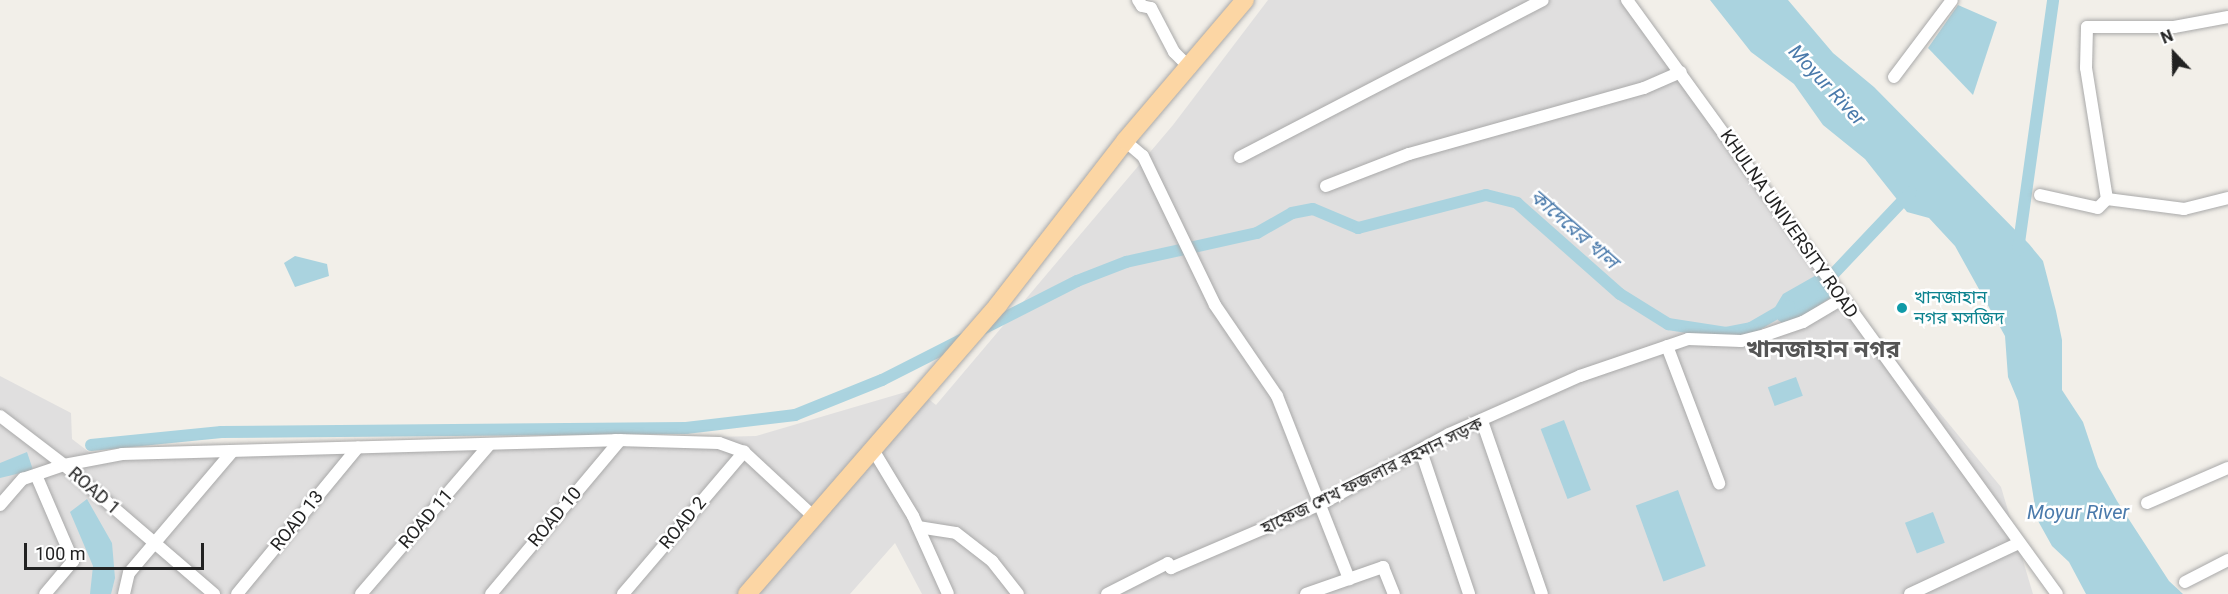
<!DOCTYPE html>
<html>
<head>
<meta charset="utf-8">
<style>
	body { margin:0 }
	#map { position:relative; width:2228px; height:594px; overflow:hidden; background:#f2efe9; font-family:Roboto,"Noto Sans Bengali",sans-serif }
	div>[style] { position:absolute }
	.residential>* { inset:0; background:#e0dfdf }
	.water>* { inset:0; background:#aad3df; transform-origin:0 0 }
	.canal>* { height:12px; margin:-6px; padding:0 6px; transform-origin:6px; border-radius:6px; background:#aad3df }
	.roads { filter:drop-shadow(0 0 2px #a9a9a9) drop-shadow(0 0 2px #a9a9a9) }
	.street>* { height:12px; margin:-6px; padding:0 6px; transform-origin:6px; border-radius:6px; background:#fff }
	.primary>* { height:18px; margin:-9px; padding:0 9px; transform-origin:9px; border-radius:9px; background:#fcd6a4 }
	.dots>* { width:16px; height:16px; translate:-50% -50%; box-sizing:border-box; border:3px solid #fff; border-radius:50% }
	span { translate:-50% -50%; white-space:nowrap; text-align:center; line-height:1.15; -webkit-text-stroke:5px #fff; paint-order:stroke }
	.street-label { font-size:18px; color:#222 }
	.culture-label { font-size:18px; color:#0d838f }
	.left { translate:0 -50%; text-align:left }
	.water-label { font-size:20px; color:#4a7aab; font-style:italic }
	.district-label { font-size:24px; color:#555; font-weight:700 }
	.north { position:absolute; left:2144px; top:24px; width:60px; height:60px; -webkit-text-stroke:4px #fff; paint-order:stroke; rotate:338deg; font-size:16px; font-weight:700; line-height:24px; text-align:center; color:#222 }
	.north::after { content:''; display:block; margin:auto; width:21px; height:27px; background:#222; clip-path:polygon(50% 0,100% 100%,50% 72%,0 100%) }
	.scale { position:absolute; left:24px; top:543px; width:180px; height:27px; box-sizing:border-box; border:3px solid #222; border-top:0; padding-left:8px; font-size:18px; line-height:21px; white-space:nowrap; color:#222; -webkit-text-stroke:4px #fff; paint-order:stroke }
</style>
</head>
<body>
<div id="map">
	<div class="residential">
		<i style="clip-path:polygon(1268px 0,1625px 0,1826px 275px,2001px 487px,2033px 594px,922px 594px,895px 543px,850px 594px,0 594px,0 376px,71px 413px,72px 439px,89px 452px,756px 436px,916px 389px,936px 405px,1173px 125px)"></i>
	</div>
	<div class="water">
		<i style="clip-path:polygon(1710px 0,1788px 0,1833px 53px,1874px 87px,2029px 244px,2043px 261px,2056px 311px,2062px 340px,2062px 390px,2083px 422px,2098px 467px,2117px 501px,2169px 581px,2183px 594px,2086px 594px,2069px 562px,2052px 546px,2037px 519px,2018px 401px,2008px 377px,2005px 336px,1955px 246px,1929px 218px,1907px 212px,1865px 159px,1823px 125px,1794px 84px,1751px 52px)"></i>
		<i style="clip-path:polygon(1958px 5px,1997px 22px,1973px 95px,1928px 48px)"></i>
		<i style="clip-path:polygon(295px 256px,327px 264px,329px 276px,295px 287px,284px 263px)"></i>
		<i style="clip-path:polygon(1820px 273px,1824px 275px,1824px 285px,1832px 286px,1833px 296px,1798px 319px,1784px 324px,1778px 320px,1774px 309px,1783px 294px)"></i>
		<i style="left:1796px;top:377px;width:20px;height:30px;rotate:70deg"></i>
		<i style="left:1564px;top:420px;width:75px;height:25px;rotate:69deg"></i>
		<i style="clip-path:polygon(27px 452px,33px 470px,0 478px,0 463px)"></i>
		<i style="left:1678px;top:490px;width:81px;height:45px;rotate:70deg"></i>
		<i style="clip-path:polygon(87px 499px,112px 543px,115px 578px,111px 594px,90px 594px,93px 566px,70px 512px)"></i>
		<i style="left:1933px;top:512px;width:33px;height:30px;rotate:69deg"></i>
	</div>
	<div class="canal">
		<i style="left:2018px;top:250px;width:252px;rotate:-82deg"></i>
		<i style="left:1822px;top:286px;width:129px;rotate:-46.6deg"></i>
		<i style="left:91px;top:445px;width:131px;rotate:-5.7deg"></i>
		<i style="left:221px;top:432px;width:465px;rotate:-0.5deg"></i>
		<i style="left:686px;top:428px;width:110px;rotate:-6.8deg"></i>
		<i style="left:795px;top:415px;width:94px;rotate:-21.9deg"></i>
		<i style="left:882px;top:380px;width:219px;rotate:-26.9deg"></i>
		<i style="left:1077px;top:281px;width:53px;rotate:-21.2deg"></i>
		<i style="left:1126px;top:262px;width:134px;rotate:-12.5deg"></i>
		<i style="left:1257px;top:233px;width:40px;rotate:-29.7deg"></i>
		<i style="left:1292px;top:213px;width:21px;rotate:-11deg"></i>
		<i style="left:1313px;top:209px;width:49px;rotate:22.9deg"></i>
		<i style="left:1358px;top:228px;width:132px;rotate:-14.5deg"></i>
		<i style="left:1486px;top:195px;width:32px;rotate:14deg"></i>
		<i style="left:1517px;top:203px;width:137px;rotate:41.5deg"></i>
		<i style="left:1620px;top:294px;width:57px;rotate:32deg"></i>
		<i style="left:1668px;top:324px;width:59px;rotate:8.8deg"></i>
		<i style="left:1726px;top:333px;width:25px;rotate:-11deg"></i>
		<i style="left:1751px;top:328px;width:44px;rotate:-30.1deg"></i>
	</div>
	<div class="roads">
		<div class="street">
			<i style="left:1138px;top:0;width:7px;rotate:56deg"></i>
			<i style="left:1142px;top:6px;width:9px;rotate:13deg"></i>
			<i style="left:1151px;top:8px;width:50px;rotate:62.4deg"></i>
			<i style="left:1174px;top:52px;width:23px;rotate:45deg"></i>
			<i style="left:1627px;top:0;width:733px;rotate:54.1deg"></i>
			<i style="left:1894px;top:77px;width:96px;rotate:-53deg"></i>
			<i style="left:1125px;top:141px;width:23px;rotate:40deg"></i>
			<i style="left:1143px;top:156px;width:165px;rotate:64.2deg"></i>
			<i style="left:1215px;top:305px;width:110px;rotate:55.7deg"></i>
			<i style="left:1277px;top:396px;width:197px;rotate:68.5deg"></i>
			<i style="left:1240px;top:157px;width:341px;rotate:-27.4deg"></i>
			<i style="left:1326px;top:186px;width:89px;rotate:-21.1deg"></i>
			<i style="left:1409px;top:154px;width:244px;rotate:-15.7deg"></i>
			<i style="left:1644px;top:88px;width:40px;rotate:-23.4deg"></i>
			<i style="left:2040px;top:195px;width:59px;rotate:12.6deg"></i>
			<i style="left:2098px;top:208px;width:13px;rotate:-45deg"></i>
			<i style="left:2107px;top:199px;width:78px;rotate:7.4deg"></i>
			<i style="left:2184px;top:209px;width:45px;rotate:-14deg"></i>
			<i style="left:2107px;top:199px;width:133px;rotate:-99.1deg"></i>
			<i style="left:2086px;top:68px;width:41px;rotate:-88.6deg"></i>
			<i style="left:2087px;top:27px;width:87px"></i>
			<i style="left:2174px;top:27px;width:55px;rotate:-10.5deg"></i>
			<i style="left:1667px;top:346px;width:147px;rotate:69.2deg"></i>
			<i style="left:0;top:416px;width:81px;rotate:37.4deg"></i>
			<i style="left:64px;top:465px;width:198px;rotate:40.7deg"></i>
			<i style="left:1482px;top:421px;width:183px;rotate:70.9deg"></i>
			<i style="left:872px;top:448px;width:79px;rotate:58.9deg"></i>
			<i style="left:913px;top:516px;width:85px;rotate:65.8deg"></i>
			<i style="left:1421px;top:451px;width:151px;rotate:71.4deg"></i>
			<i style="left:36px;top:475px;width:94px;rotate:66.7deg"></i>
			<i style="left:73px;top:561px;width:43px;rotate:130.3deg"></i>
			<i style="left:2147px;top:503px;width:88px;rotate:-23.4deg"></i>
			<i style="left:0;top:505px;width:35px;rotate:-49deg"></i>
			<i style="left:23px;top:479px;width:43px;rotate:-18.9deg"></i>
			<i style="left:64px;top:465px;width:59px;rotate:-10.7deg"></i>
			<i style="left:122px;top:454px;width:493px;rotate:-1.6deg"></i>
			<i style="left:615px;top:440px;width:104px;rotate:1.7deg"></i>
			<i style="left:719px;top:443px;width:27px;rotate:20deg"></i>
			<i style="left:744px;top:452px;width:96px;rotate:42.9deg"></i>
			<i style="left:918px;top:527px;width:38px;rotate:9deg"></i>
			<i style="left:956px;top:533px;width:46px;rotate:37.9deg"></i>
			<i style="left:992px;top:561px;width:42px;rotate:51.8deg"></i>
			<i style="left:2185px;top:582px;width:48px;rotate:-27.1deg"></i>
			<i style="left:124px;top:594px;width:22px;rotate:-77deg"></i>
			<i style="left:129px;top:573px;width:160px;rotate:-49.6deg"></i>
			<i style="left:237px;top:594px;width:190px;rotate:-50.5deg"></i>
			<i style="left:361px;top:594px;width:198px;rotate:-49.3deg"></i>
			<i style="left:491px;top:594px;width:201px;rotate:-50deg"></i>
			<i style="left:623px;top:594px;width:187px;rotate:-49.6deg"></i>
			<i style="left:1107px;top:594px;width:68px;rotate:-26.9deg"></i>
			<i style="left:1168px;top:563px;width:6px;rotate:59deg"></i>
			<i style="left:1171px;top:568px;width:161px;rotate:-23.1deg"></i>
			<i style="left:1319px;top:505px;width:148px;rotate:-28.6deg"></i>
			<i style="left:1449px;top:434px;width:143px;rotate:-23.9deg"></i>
			<i style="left:1580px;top:376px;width:114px;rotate:-18.9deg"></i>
			<i style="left:1688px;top:339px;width:53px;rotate:2.2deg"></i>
			<i style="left:1741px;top:341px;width:25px;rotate:-14deg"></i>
			<i style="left:1765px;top:335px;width:40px;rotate:-18.9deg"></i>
			<i style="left:1803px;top:322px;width:45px;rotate:-30.5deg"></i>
			<i style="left:1306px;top:594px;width:82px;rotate:-19.3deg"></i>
			<i style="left:1383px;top:567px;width:29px;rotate:68deg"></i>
			<i style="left:1910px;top:594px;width:120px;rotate:-25.1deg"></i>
		</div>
		<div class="primary">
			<i style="left:747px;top:594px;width:383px;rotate:-49deg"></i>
			<i style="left:998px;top:305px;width:207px;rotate:-52.2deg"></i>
			<i style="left:1125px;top:141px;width:185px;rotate:-49.6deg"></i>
		</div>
	</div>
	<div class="dots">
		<i style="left:1902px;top:308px;background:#0f9aa8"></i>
	</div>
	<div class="street-label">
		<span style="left:1789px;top:224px;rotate:55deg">KHULNA UNIVERSITY ROAD</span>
		<span style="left:1372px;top:476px;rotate:-26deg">হাফেজ শেখ ফজলার রহমান সড়ক</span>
		<span style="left:94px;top:491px;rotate:41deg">ROAD 1</span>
		<span style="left:555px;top:517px;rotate:-50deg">ROAD 10</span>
		<span style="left:426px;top:519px;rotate:-49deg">ROAD 11</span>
		<span style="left:297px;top:521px;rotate:-51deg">ROAD 13</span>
		<span style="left:683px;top:523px;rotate:-50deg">ROAD 2</span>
	</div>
	<div class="culture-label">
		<span class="left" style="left:1914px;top:308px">খানজাহান<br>নগর মসজিদ</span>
	</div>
	<div class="water-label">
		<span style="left:1827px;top:85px;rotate:47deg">Moyur River</span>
		<span style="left:1574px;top:229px;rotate:41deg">কাদেরের খাল</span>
		<span style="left:2078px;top:512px">Moyur River</span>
	</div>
	<div class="district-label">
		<span style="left:1823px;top:350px">খানজাহান নগর</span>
	</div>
	<div class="north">N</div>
	<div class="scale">100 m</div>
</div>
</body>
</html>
